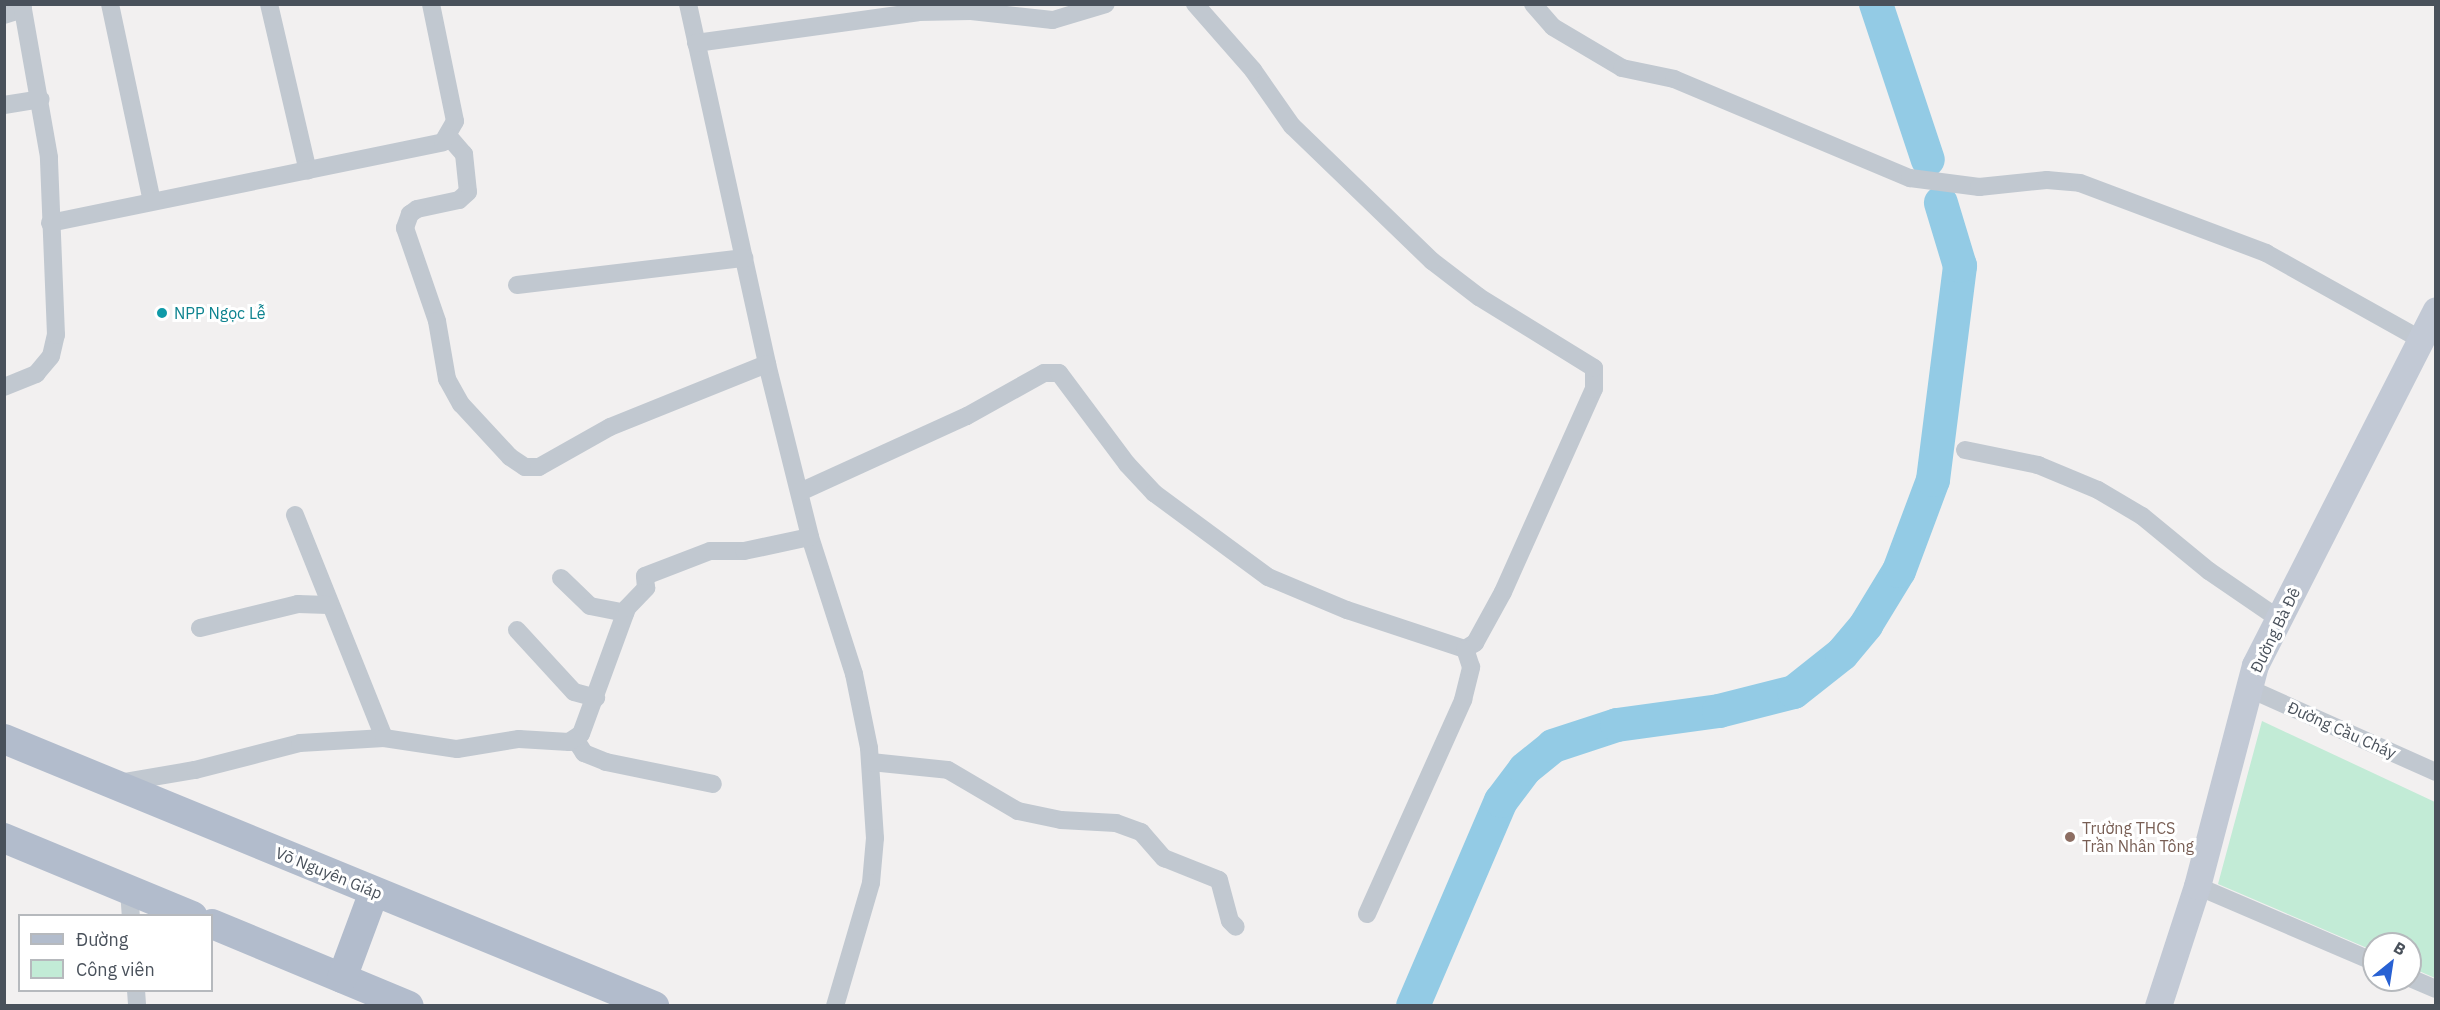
<!DOCTYPE html>
<html>
<head>
<meta charset="utf-8">
<style>
	body { margin:0 }
	#map { position:relative; width:2440px; height:1010px; overflow:hidden; background:#f2f0f0; font-family:"IBM Plex Sans",sans-serif }
	div>[style] { position:absolute }
	.green>* { inset:0; background:#c2ebd6 }
	.river>* { height:34px; margin:-17px; padding:0 17px; transform-origin:17px; border-radius:17px; background:#93cbe5 }
	.street>* { height:18px; margin:-9px; padding:0 9px; transform-origin:9px; border-radius:9px; background:#c1c8d0 }
	.secondary>* { height:27px; margin:-13.5px; padding:0 13.5px; transform-origin:13.5px; border-radius:13.5px; background:#c2c9d5 }
	.primary>* { height:30px; margin:-15px; padding:0 15px; transform-origin:15px; border-radius:15px; background:#b2bccc }
	.dots>* { width:16px; height:16px; translate:-50% -50%; box-sizing:border-box; border:3px solid #fff; border-radius:50% }
	span { translate:-50% -50%; white-space:nowrap; text-align:center; line-height:1.15; -webkit-text-stroke:6px #fff; paint-order:stroke }
	.culture-label { font-size:16px; color:#0d838f }
	.left { translate:0 -50%; text-align:left }
	.street-label { font-size:16px; color:#49515b }
	.education-label { font-size:16px; color:#785e54 }
	.frame { position:absolute; inset:0; border:6px solid #49515b; pointer-events:none }
	.legend { position:absolute; left:18px; top:914px; width:195px; height:78px; box-sizing:border-box; background:#fff; border:2px solid #b6b9bd; margin:0; padding:8px 10px; list-style:none; font-size:18px; color:#49515b }
	.legend li { display:flex; align-items:center; gap:12px; height:30px }
	.legend b { width:30px; border:2px solid #b6b9bd }
	.north { position:absolute; left:2362px; top:932px; width:60px; height:60px; box-sizing:border-box; background:#fff; border:2px solid #b6b9bd; border-radius:50%; rotate:30deg; font-size:16px; font-weight:700; line-height:24px; text-align:center; color:#49515b }
	.north::after { content:''; display:block; margin:auto; width:21px; height:27px; background:#2861d3; clip-path:polygon(50% 0,100% 100%,50% 72%,0 100%) }
</style>
</head>
<body>
<div id="map">
	<div class="green">
		<i style="clip-path:polygon(2262px 721px,2435px 802px,2435px 978px,2410px 967px,2410px 944px,2374px 944px,2374px 951px,2218px 884px)"></i>
	</div>
	<div class="river">
		<i style="left:1876px;top:4px;width:164px;rotate:71.6deg"></i>
		<i style="left:1413px;top:1006px;width:223px;rotate:-66.8deg"></i>
		<i style="left:1501px;top:801px;width:40px;rotate:-53deg"></i>
		<i style="left:1525px;top:769px;width:36px;rotate:-39deg"></i>
		<i style="left:1553px;top:746px;width:67px;rotate:-18.2deg"></i>
		<i style="left:1617px;top:725px;width:103px;rotate:-7.8deg"></i>
		<i style="left:1719px;top:711px;width:77px;rotate:-14.2deg"></i>
		<i style="left:1794px;top:692px;width:61px;rotate:-38.4deg"></i>
		<i style="left:1842px;top:654px;width:38px;rotate:-50deg"></i>
		<i style="left:1866px;top:625px;width:63px;rotate:-58.6deg"></i>
		<i style="left:1899px;top:571px;width:97px;rotate:-69.5deg"></i>
		<i style="left:1933px;top:480px;width:216px;rotate:-82.8deg"></i>
		<i style="left:1960px;top:266px;width:66px;rotate:-106.8deg"></i>
	</div>
	<div class="street">
		<i style="left:110px;top:4px;width:201px;rotate:78deg"></i>
		<i style="left:269px;top:4px;width:171px;rotate:76.9deg"></i>
		<i style="left:688px;top:4px;width:369px;rotate:77.6deg"></i>
		<i style="left:767px;top:364px;width:178px;rotate:76deg"></i>
		<i style="left:810px;top:537px;width:144px;rotate:72.2deg"></i>
		<i style="left:854px;top:674px;width:76px;rotate:78.5deg"></i>
		<i style="left:869px;top:748px;width:90px;rotate:86.2deg"></i>
		<i style="left:875px;top:838px;width:45px;rotate:95.1deg"></i>
		<i style="left:871px;top:883px;width:128px;rotate:106.3deg"></i>
		<i style="left:1533px;top:4px;width:30px;rotate:49deg"></i>
		<i style="left:1553px;top:27px;width:80px;rotate:30.7deg"></i>
		<i style="left:1622px;top:68px;width:53px;rotate:11.9deg"></i>
		<i style="left:1674px;top:79px;width:256px;rotate:22.8deg"></i>
		<i style="left:1910px;top:178px;width:70px;rotate:7.4deg"></i>
		<i style="left:1979px;top:187px;width:68px;rotate:-5.9deg"></i>
		<i style="left:2047px;top:180px;width:33px;rotate:5deg"></i>
		<i style="left:2080px;top:183px;width:199px;rotate:20.6deg"></i>
		<i style="left:2266px;top:253px;width:174px;rotate:29.2deg"></i>
		<i style="left:4px;top:15px;width:20px;rotate:-18deg"></i>
		<i style="left:696px;top:43px;width:224px;rotate:-7.9deg"></i>
		<i style="left:918px;top:12px;width:53px;rotate:-1.1deg"></i>
		<i style="left:971px;top:11px;width:82px;rotate:6.3deg"></i>
		<i style="left:1053px;top:20px;width:55px;rotate:-16.8deg"></i>
		<i style="left:4px;top:105px;width:37px;rotate:-9deg"></i>
		<i style="left:449px;top:137px;width:23px;rotate:49deg"></i>
		<i style="left:464px;top:154px;width:38px;rotate:84deg"></i>
		<i style="left:468px;top:192px;width:12px;rotate:138deg"></i>
		<i style="left:459px;top:200px;width:43px;rotate:167.9deg"></i>
		<i style="left:417px;top:209px;width:9px;rotate:144deg"></i>
		<i style="left:410px;top:214px;width:15px;rotate:110deg"></i>
		<i style="left:405px;top:228px;width:98px;rotate:71deg"></i>
		<i style="left:437px;top:321px;width:59px;rotate:80.2deg"></i>
		<i style="left:447px;top:379px;width:29px;rotate:61deg"></i>
		<i style="left:461px;top:404px;width:72px;rotate:47.2deg"></i>
		<i style="left:510px;top:457px;width:18px;rotate:34deg"></i>
		<i style="left:525px;top:467px;width:14px"></i>
		<i style="left:539px;top:467px;width:81px;rotate:-29.4deg"></i>
		<i style="left:610px;top:427px;width:169px;rotate:-21.9deg"></i>
		<i style="left:50px;top:223px;width:401px;rotate:-11.6deg"></i>
		<i style="left:443px;top:142px;width:24px;rotate:-60deg"></i>
		<i style="left:455px;top:121px;width:119px;rotate:-101.6deg"></i>
		<i style="left:517px;top:285px;width:229px;rotate:-6.8deg"></i>
		<i style="left:4px;top:387px;width:35px;rotate:-22deg"></i>
		<i style="left:36px;top:374px;width:23px;rotate:-50deg"></i>
		<i style="left:51px;top:356px;width:22px;rotate:-77deg"></i>
		<i style="left:56px;top:335px;width:178px;rotate:-92.3deg"></i>
		<i style="left:49px;top:157px;width:155px;rotate:-100deg"></i>
		<i style="left:1965px;top:450px;width:75px;rotate:11.6deg"></i>
		<i style="left:2038px;top:465px;width:65px;rotate:22.6deg"></i>
		<i style="left:2098px;top:490px;width:51px;rotate:30.6deg"></i>
		<i style="left:2142px;top:516px;width:87px;rotate:39.4deg"></i>
		<i style="left:2209px;top:571px;width:85px;rotate:34.4deg"></i>
		<i style="left:800px;top:492px;width:183px;rotate:-24.5deg"></i>
		<i style="left:967px;top:416px;width:88px;rotate:-29.2deg"></i>
		<i style="left:1044px;top:373px;width:15px"></i>
		<i style="left:1059px;top:373px;width:114px;rotate:53.2deg"></i>
		<i style="left:1127px;top:464px;width:40px;rotate:47deg"></i>
		<i style="left:1154px;top:493px;width:142px;rotate:36.4deg"></i>
		<i style="left:1268px;top:577px;width:86px;rotate:22.7deg"></i>
		<i style="left:1347px;top:610px;width:124px;rotate:18.3deg"></i>
		<i style="left:1465px;top:649px;width:12px;rotate:-31deg"></i>
		<i style="left:1475px;top:643px;width:58px;rotate:-61.2deg"></i>
		<i style="left:1503px;top:592px;width:222px;rotate:-65.9deg"></i>
		<i style="left:1594px;top:389px;width:21px;rotate:-90deg"></i>
		<i style="left:1594px;top:368px;width:135px;rotate:-148.3deg"></i>
		<i style="left:1479px;top:297px;width:59px;rotate:-142.5deg"></i>
		<i style="left:1432px;top:261px;width:194px;rotate:-136deg"></i>
		<i style="left:1292px;top:126px;width:68px;rotate:-124.9deg"></i>
		<i style="left:1253px;top:70px;width:88px;rotate:-131.3deg"></i>
		<i style="left:295px;top:515px;width:240px;rotate:68.2deg"></i>
		<i style="left:561px;top:578px;width:40px;rotate:44deg"></i>
		<i style="left:590px;top:606px;width:36px;rotate:11deg"></i>
		<i style="left:200px;top:628px;width:101px;rotate:-13.8deg"></i>
		<i style="left:298px;top:604px;width:30px;rotate:2deg"></i>
		<i style="left:517px;top:630px;width:84px;rotate:47.4deg"></i>
		<i style="left:574px;top:692px;width:23px;rotate:15deg"></i>
		<i style="left:2248px;top:688px;width:206px;rotate:24.1deg"></i>
		<i style="left:575px;top:739px;width:17px;rotate:57deg"></i>
		<i style="left:584px;top:753px;width:24px;rotate:22deg"></i>
		<i style="left:606px;top:762px;width:109px;rotate:11.6deg"></i>
		<i style="left:871px;top:762px;width:77px;rotate:5.9deg"></i>
		<i style="left:948px;top:770px;width:81px;rotate:30.4deg"></i>
		<i style="left:1018px;top:811px;width:44px;rotate:11.8deg"></i>
		<i style="left:1061px;top:820px;width:55px;rotate:3.1deg"></i>
		<i style="left:1116px;top:823px;width:27px;rotate:20deg"></i>
		<i style="left:1141px;top:832px;width:35px;rotate:49deg"></i>
		<i style="left:1164px;top:858px;width:59px;rotate:21.8deg"></i>
		<i style="left:1219px;top:880px;width:42px;rotate:75deg"></i>
		<i style="left:1230px;top:921px;width:8px;rotate:45deg"></i>
		<i style="left:118px;top:783px;width:78px;rotate:-9.6deg"></i>
		<i style="left:195px;top:770px;width:108px;rotate:-14.4deg"></i>
		<i style="left:300px;top:743px;width:84px;rotate:-3.4deg"></i>
		<i style="left:384px;top:738px;width:74px;rotate:8.6deg"></i>
		<i style="left:457px;top:749px;width:63px;rotate:-9.2deg"></i>
		<i style="left:519px;top:739px;width:50px;rotate:3.4deg"></i>
		<i style="left:569px;top:742px;width:14px;rotate:-34deg"></i>
		<i style="left:581px;top:734px;width:134px;rotate:-69.9deg"></i>
		<i style="left:627px;top:608px;width:28px;rotate:-46deg"></i>
		<i style="left:646px;top:588px;width:12px;rotate:-95deg"></i>
		<i style="left:645px;top:576px;width:70px;rotate:-21deg"></i>
		<i style="left:710px;top:551px;width:34px"></i>
		<i style="left:744px;top:551px;width:67px;rotate:-12deg"></i>
		<i style="left:2197px;top:886px;width:193px;rotate:23.2deg"></i>
		<i style="left:129px;top:890px;width:26px;rotate:86deg"></i>
		<i style="left:1367px;top:914px;width:235px;rotate:-65.8deg"></i>
		<i style="left:1463px;top:700px;width:34px;rotate:-76deg"></i>
		<i style="left:1471px;top:667px;width:19px;rotate:-108deg"></i>
		<i style="left:2410px;top:978px;width:28px;rotate:23deg"></i>
		<i style="left:136px;top:990px;width:16px;rotate:86deg"></i>
	</div>
	<div class="secondary">
		<i style="left:2158px;top:1006px;width:126px;rotate:-72deg"></i>
		<i style="left:2197px;top:886px;width:228px;rotate:-75.3deg"></i>
		<i style="left:2255px;top:665px;width:398px;rotate:-63deg"></i>
	</div>
	<div class="primary">
		<i style="left:4px;top:739px;width:703px;rotate:22.33deg"></i>
		<i style="left:4px;top:838px;width:204px;rotate:22.5deg"></i>
		<i style="left:212px;top:924px;width:213px;rotate:22.6deg"></i>
		<i style="left:342px;top:978px;width:92px;rotate:-69.6deg"></i>
	</div>
	<div class="dots">
		<i style="left:162px;top:313px;background:#0f9aa8"></i>
		<i style="left:2070px;top:837px;background:#8d6e63"></i>
	</div>
	<div class="culture-label">
		<span class="left" style="left:174px;top:313px">NPP Ngọc Lễ</span>
	</div>
	<div class="street-label">
		<span style="left:2275px;top:630px;rotate:-64deg">Đường Bà Đê</span>
		<span style="left:2342px;top:730px;rotate:24deg">Đường Cầu Cháy</span>
		<span style="left:329px;top:873px;rotate:22deg">Võ Nguyên Giáp</span>
	</div>
	<div class="education-label">
		<span class="left" style="left:2082px;top:837px">Trường THCS<br>Trần Nhân Tông</span>
	</div>
	<div class="frame"></div>
	<ul class="legend">
	<li><b style="height:8px;background:#b2bccc"></b>Đường</li>
	<li><b style="height:16px;background:#c2ebd6"></b>Công viên</li>
	</ul>
	<div class="north">B</div>
</div>
</body>
</html>
